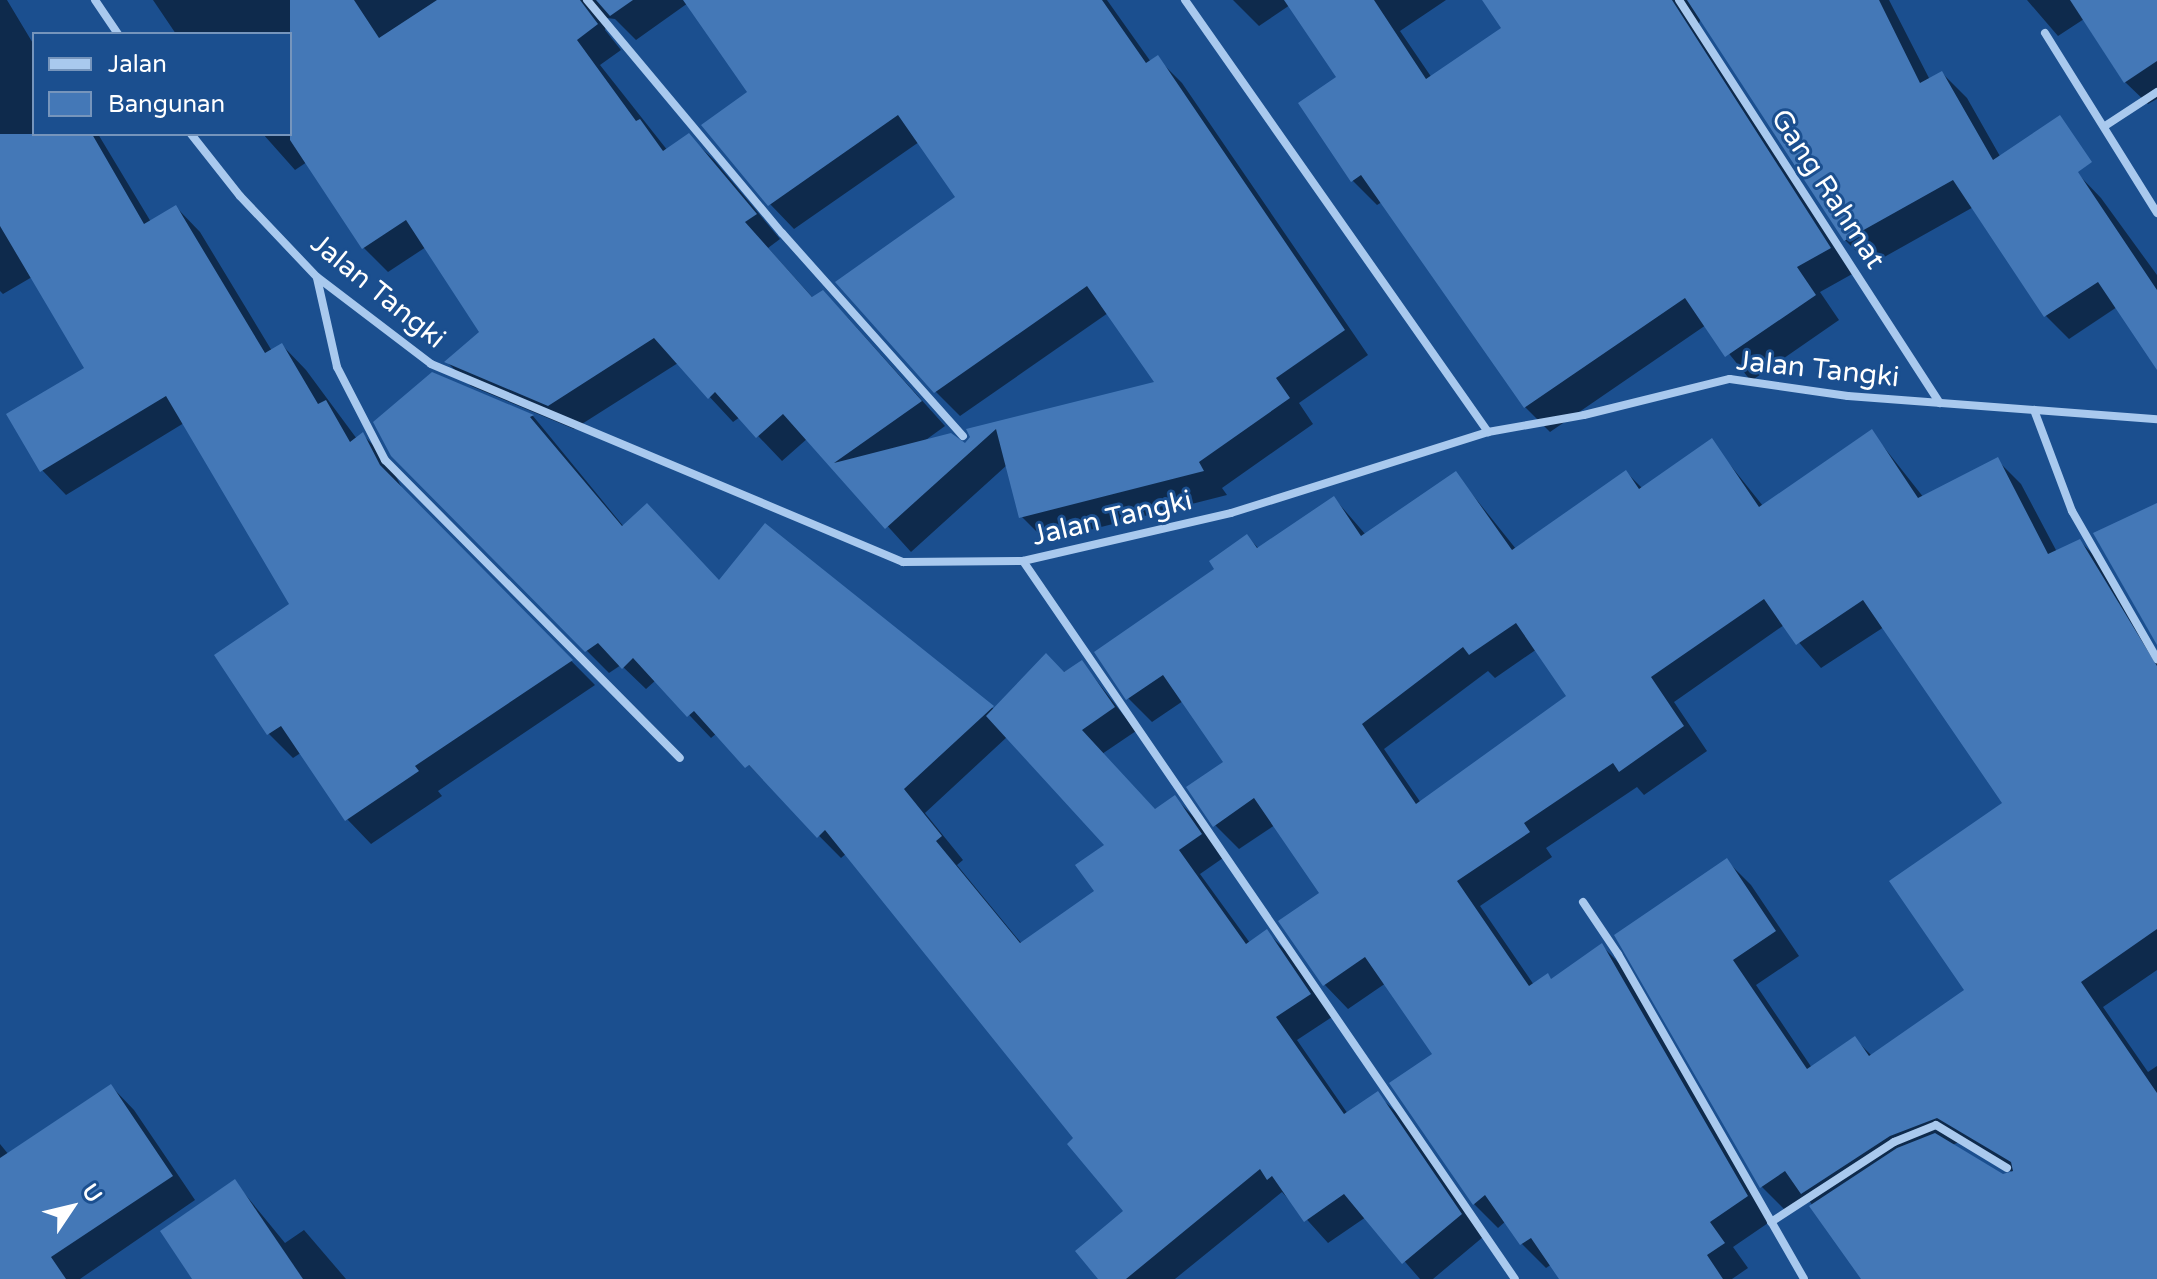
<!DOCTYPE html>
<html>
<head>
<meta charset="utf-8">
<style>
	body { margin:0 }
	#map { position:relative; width:2157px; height:1279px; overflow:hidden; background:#1b4f8f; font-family:"Varela Round",sans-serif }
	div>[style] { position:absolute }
	.shadow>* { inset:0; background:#0007 }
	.building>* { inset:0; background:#4478b7 }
	.minor>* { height:8px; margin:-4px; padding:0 4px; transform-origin:4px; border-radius:4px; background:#a9c9ee }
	span { translate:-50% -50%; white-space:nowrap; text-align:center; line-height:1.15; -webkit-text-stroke:6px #1b4f8f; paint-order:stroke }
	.street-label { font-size:28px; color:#fff }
	.legend { position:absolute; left:32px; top:32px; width:260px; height:104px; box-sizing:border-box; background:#1b4f8f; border:2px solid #7695bc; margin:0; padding:10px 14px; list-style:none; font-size:24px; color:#fff }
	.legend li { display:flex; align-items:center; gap:16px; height:40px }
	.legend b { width:40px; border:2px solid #7695bc }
	.north { position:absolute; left:32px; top:1167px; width:80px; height:80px; -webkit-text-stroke:6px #1b4f8f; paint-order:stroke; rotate:55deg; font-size:22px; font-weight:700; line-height:32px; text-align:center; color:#fff }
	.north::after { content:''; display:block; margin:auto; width:28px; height:36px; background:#fff; clip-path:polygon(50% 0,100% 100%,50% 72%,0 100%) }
</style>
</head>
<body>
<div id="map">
	<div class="shadow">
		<i style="clip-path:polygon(0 0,7px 0,34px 45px,34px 134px,98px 134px,151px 222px,176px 207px,200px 232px,272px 351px,282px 345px,306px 370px,357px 439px,362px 434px,387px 459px,404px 492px,595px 685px,438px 791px,442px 796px,371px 844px,347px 819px,302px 752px,293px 758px,269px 734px,292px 605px,184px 423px,66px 495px,42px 470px,86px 369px,32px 277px,3px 294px,0 291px)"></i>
		<i style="clip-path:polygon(evenodd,153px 0,1107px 0,1151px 62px,1157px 58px,1182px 83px,1368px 355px,1299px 403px,1313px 424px,1222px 488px,1227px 495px,1046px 541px,1021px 516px,1007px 465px,911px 552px,808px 438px,782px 461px,740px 417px,733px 422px,678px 363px,574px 429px,471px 386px,447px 362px,482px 332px,426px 247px,388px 272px,363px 247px,307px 162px,295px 170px,263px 134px,290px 134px,290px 34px,176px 34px,153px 0,688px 3px,750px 93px,770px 204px,794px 229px,919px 142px,958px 197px,935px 391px,960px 416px,1108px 313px,1157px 383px,969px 431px,972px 438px,966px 445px,923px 442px,945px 426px,847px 317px,823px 292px,814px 299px,768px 248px,780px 239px,714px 160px,689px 136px,668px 151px,600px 65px,621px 50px,605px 30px,607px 18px,615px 19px,636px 40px,688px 3px)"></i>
		<i style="clip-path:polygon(1233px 0,1446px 0,1400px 31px,1432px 78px,1504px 29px,1485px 0,1889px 0,1930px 80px,1942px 73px,1967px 98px,2022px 195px,2078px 174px,2101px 198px,2157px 275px,2157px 367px,2117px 307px,2069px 339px,2046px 316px,1977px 205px,1870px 265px,1845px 240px,1701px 17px,1697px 30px,1854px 273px,1820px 292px,1839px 320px,1751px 381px,1706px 325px,1550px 432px,1525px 407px,1382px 202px,1377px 205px,1353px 181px,1339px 78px,1290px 5px,1259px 26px)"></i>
		<i style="clip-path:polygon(2027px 0,2157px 0,2157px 99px,2148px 104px,2125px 82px,2084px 19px,2058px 36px)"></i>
		<i style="clip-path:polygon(evenodd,433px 374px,533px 416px,624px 527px,720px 583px,766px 526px,995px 710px,1082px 662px,1136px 731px,1102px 754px,1156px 811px,1175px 798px,1197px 820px,1223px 858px,1200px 874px,1250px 943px,1267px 932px,1289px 954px,1332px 1017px,1297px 1040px,1348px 1114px,1377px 1094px,1400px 1116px,1483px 1237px,1433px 1279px,1420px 1279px,1366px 1217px,1328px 1243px,1282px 1192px,1175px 1279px,1101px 1279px,1126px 1212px,1076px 1139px,847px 853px,841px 858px,717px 733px,711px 738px,656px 680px,646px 689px,621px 665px,609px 673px,392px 455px,433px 374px,1007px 737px,1107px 845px,1097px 892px,1022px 944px,957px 865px,963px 860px,925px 813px,1007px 737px)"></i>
		<i style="clip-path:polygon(evenodd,1872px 432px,1924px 498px,1997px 460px,2021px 484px,2057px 552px,2080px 541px,2104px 566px,2157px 657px,2157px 970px,2103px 1007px,2148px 1072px,2157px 1066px,2157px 1279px,1863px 1279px,1806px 1196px,1786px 1211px,1761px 1186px,1617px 936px,1726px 860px,1751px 885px,1799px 956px,1756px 985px,1812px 1068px,1855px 1039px,1872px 1056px,1967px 991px,2005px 803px,1884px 627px,1821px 668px,1784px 625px,1674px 702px,1707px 751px,1644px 795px,1637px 787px,1546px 848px,1552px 857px,1480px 906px,1534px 985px,1552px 981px,1602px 946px,1626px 970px,1771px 1221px,1733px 1247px,1748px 1268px,1732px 1279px,1563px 1279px,1552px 1264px,1546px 1268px,1522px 1244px,1506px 1221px,1498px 1228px,1474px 1204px,1435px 1054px,1386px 983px,1348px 1009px,1324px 984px,1322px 894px,1275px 825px,1239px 849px,1215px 825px,1225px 762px,1183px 701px,1152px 722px,1128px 698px,1217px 569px,1247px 536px,1259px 549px,1334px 498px,1366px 535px,1456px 474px,1516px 549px,1626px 472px,1643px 489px,1711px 441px,1763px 506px,1872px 432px,1537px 649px,1569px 696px,1421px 803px,1384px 749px,1488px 671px,1495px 678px,1537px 649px,1872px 432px,1962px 1141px,2015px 1174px,2004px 1176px,1952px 1145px,1962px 1141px)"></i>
		<i style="clip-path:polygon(111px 1086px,134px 1110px,195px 1200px,80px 1279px,0 1279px,0 1144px,9px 1155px)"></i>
		<i style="clip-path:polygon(235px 1182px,285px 1243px,304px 1230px,346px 1279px,194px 1279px)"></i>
	</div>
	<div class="building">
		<i style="clip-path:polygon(290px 0,354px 0,379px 38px,437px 0,580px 0,598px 24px,577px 40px,636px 121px,640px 119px,663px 151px,689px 133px,757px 214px,745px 222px,812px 297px,823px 290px,922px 401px,834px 463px,951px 433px,965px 443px,970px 437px,966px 429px,1154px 382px,1087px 286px,934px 393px,835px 282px,955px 197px,898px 115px,768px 206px,701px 125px,747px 92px,683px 0,1102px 0,1146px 63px,1158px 55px,1345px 330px,1276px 378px,1290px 398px,1199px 462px,1204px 471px,1019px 518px,996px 429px,885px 529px,783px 414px,756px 438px,715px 392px,708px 399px,654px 338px,548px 406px,444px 362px,479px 332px,406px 220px,362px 249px,290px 140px)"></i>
		<i style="clip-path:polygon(596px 0,633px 0,610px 16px)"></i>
		<i style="clip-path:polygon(1284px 0,1374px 0,1426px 79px,1501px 28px,1482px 0,1672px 0,1831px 248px,1797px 267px,1816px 295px,1725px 357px,1685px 298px,1524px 408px,1361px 175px,1351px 182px,1298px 103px,1336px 77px)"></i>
		<i style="clip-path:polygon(1687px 0,1879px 0,1920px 83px,1942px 71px,1993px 160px,2060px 115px,2092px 162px,2078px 172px,2157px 290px,2157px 370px,2098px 282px,2044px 317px,1953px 180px,1844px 241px)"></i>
		<i style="clip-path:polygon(2070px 0,2157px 0,2157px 61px,2124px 83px)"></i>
		<i style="clip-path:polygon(0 134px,92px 134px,144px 224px,176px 205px,265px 353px,282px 343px,318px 404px,326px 400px,350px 442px,363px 432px,380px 465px,573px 660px,415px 766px,419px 771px,345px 821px,281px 726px,267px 735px,214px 655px,289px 604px,166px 396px,40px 472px,6px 414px,84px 368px,0 226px)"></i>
		<i style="clip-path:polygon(432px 372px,534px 415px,530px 417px,622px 526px,647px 503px,719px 580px,765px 523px,994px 706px,904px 789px,942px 836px,936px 841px,1020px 943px,1094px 891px,1075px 865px,1104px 845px,986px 716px,1046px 653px,1064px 672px,1082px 660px,1115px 707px,1082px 730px,1155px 809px,1175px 795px,1202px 834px,1179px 850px,1246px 944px,1267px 929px,1311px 994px,1276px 1017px,1344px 1114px,1378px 1091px,1462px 1214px,1402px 1264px,1344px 1194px,1304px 1222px,1272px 1176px,1267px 1180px,1260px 1169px,1126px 1279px,1098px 1279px,1075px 1251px,1123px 1211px,1067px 1144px,1073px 1138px,825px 830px,817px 838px,749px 765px,745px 768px,694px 711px,687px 717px,633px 658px,622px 669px,598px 643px,585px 652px,391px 456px,373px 422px)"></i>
		<i style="clip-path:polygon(evenodd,1872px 429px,1918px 498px,1998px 457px,2048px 554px,2080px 539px,2157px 666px,2157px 929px,2081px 982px,2157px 1093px,2157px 1279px,1861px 1279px,1809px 1206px,1897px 1148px,1935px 1133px,2003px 1174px,2013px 1171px,2011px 1162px,1937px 1118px,1890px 1136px,1801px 1194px,1785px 1171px,1760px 1188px,1614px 935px,1727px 858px,1776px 931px,1733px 960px,1807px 1069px,1855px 1036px,1869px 1056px,1964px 990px,1889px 881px,2002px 803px,1863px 600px,1796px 645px,1764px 599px,1651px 677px,1684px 726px,1619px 772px,1613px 763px,1524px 823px,1530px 832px,1457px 881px,1529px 986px,1548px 973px,1551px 979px,1602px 943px,1748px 1196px,1710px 1222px,1725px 1243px,1707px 1255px,1723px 1279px,1559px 1279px,1531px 1238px,1520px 1245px,1485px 1195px,1473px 1205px,1389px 1083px,1432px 1054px,1365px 957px,1323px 986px,1278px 921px,1319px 893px,1254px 798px,1213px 827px,1186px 787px,1223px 762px,1163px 675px,1126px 700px,1094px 652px,1214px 569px,1209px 561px,1247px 534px,1257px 548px,1334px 496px,1361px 536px,1456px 471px,1512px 550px,1626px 470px,1639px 489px,1712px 438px,1759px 507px,1872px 429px,1516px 623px,1566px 696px,1416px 804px,1362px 724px,1463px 647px,1469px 655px,1516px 623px)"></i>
		<i style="clip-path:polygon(2157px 503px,2157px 645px,2093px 533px)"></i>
		<i style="clip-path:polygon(111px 1084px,173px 1176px,51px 1257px,66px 1279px,0 1279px,0 1158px)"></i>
		<i style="clip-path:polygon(235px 1179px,303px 1279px,192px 1279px,160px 1231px)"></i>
	</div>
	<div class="minor">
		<i style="left:95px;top:0;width:41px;rotate:55.9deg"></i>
		<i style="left:587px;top:0;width:304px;rotate:50.1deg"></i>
		<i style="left:782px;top:233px;width:272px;rotate:48.3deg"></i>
		<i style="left:1185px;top:0;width:528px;rotate:54.95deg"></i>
		<i style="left:1679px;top:0;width:480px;rotate:57.1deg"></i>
		<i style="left:2045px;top:33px;width:212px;rotate:58.1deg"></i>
		<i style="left:2105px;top:126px;width:62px;rotate:-33.2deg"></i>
		<i style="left:191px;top:134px;width:79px;rotate:51.7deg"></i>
		<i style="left:240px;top:196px;width:112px;rotate:46.5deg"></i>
		<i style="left:317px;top:277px;width:143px;rotate:37.3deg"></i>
		<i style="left:431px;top:364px;width:512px;rotate:22.76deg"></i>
		<i style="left:903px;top:562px;width:120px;rotate:-0.5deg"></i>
		<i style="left:1023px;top:561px;width:213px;rotate:-13deg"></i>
		<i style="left:1231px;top:513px;width:269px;rotate:-17.5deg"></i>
		<i style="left:1488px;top:432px;width:97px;rotate:-10deg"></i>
		<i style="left:1584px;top:415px;width:150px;rotate:-13.9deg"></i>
		<i style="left:1730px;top:379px;width:119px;rotate:8.2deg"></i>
		<i style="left:1848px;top:396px;width:310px;rotate:4.3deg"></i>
		<i style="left:317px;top:278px;width:91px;rotate:77.3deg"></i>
		<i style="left:337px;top:367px;width:105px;rotate:62.7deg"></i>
		<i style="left:385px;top:460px;width:419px;rotate:45.3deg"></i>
		<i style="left:2034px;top:410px;width:108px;rotate:69.4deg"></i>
		<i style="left:2072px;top:511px;width:171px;rotate:60.1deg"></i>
		<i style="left:1023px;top:561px;width:870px;rotate:55.58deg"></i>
		<i style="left:1583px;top:902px;width:63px;rotate:56.1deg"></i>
		<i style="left:1618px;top:954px;width:374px;rotate:60.2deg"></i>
		<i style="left:1771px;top:1222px;width:147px;rotate:-33deg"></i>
		<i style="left:1894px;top:1142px;width:45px;rotate:-22deg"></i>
		<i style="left:1936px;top:1125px;width:83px;rotate:31.2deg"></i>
	</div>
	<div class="street-label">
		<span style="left:1828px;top:189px;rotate:57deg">Gang Rahmat</span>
		<span style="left:378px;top:291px;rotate:39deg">Jalan Tangki</span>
		<span style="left:1818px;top:369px;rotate:6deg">Jalan Tangki</span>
		<span style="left:1112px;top:518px;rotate:-13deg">Jalan Tangki</span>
	</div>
	<ul class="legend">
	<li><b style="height:10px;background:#a9c9ee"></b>Jalan</li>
	<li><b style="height:22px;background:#4478b7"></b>Bangunan</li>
	</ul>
	<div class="north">U</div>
</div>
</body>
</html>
